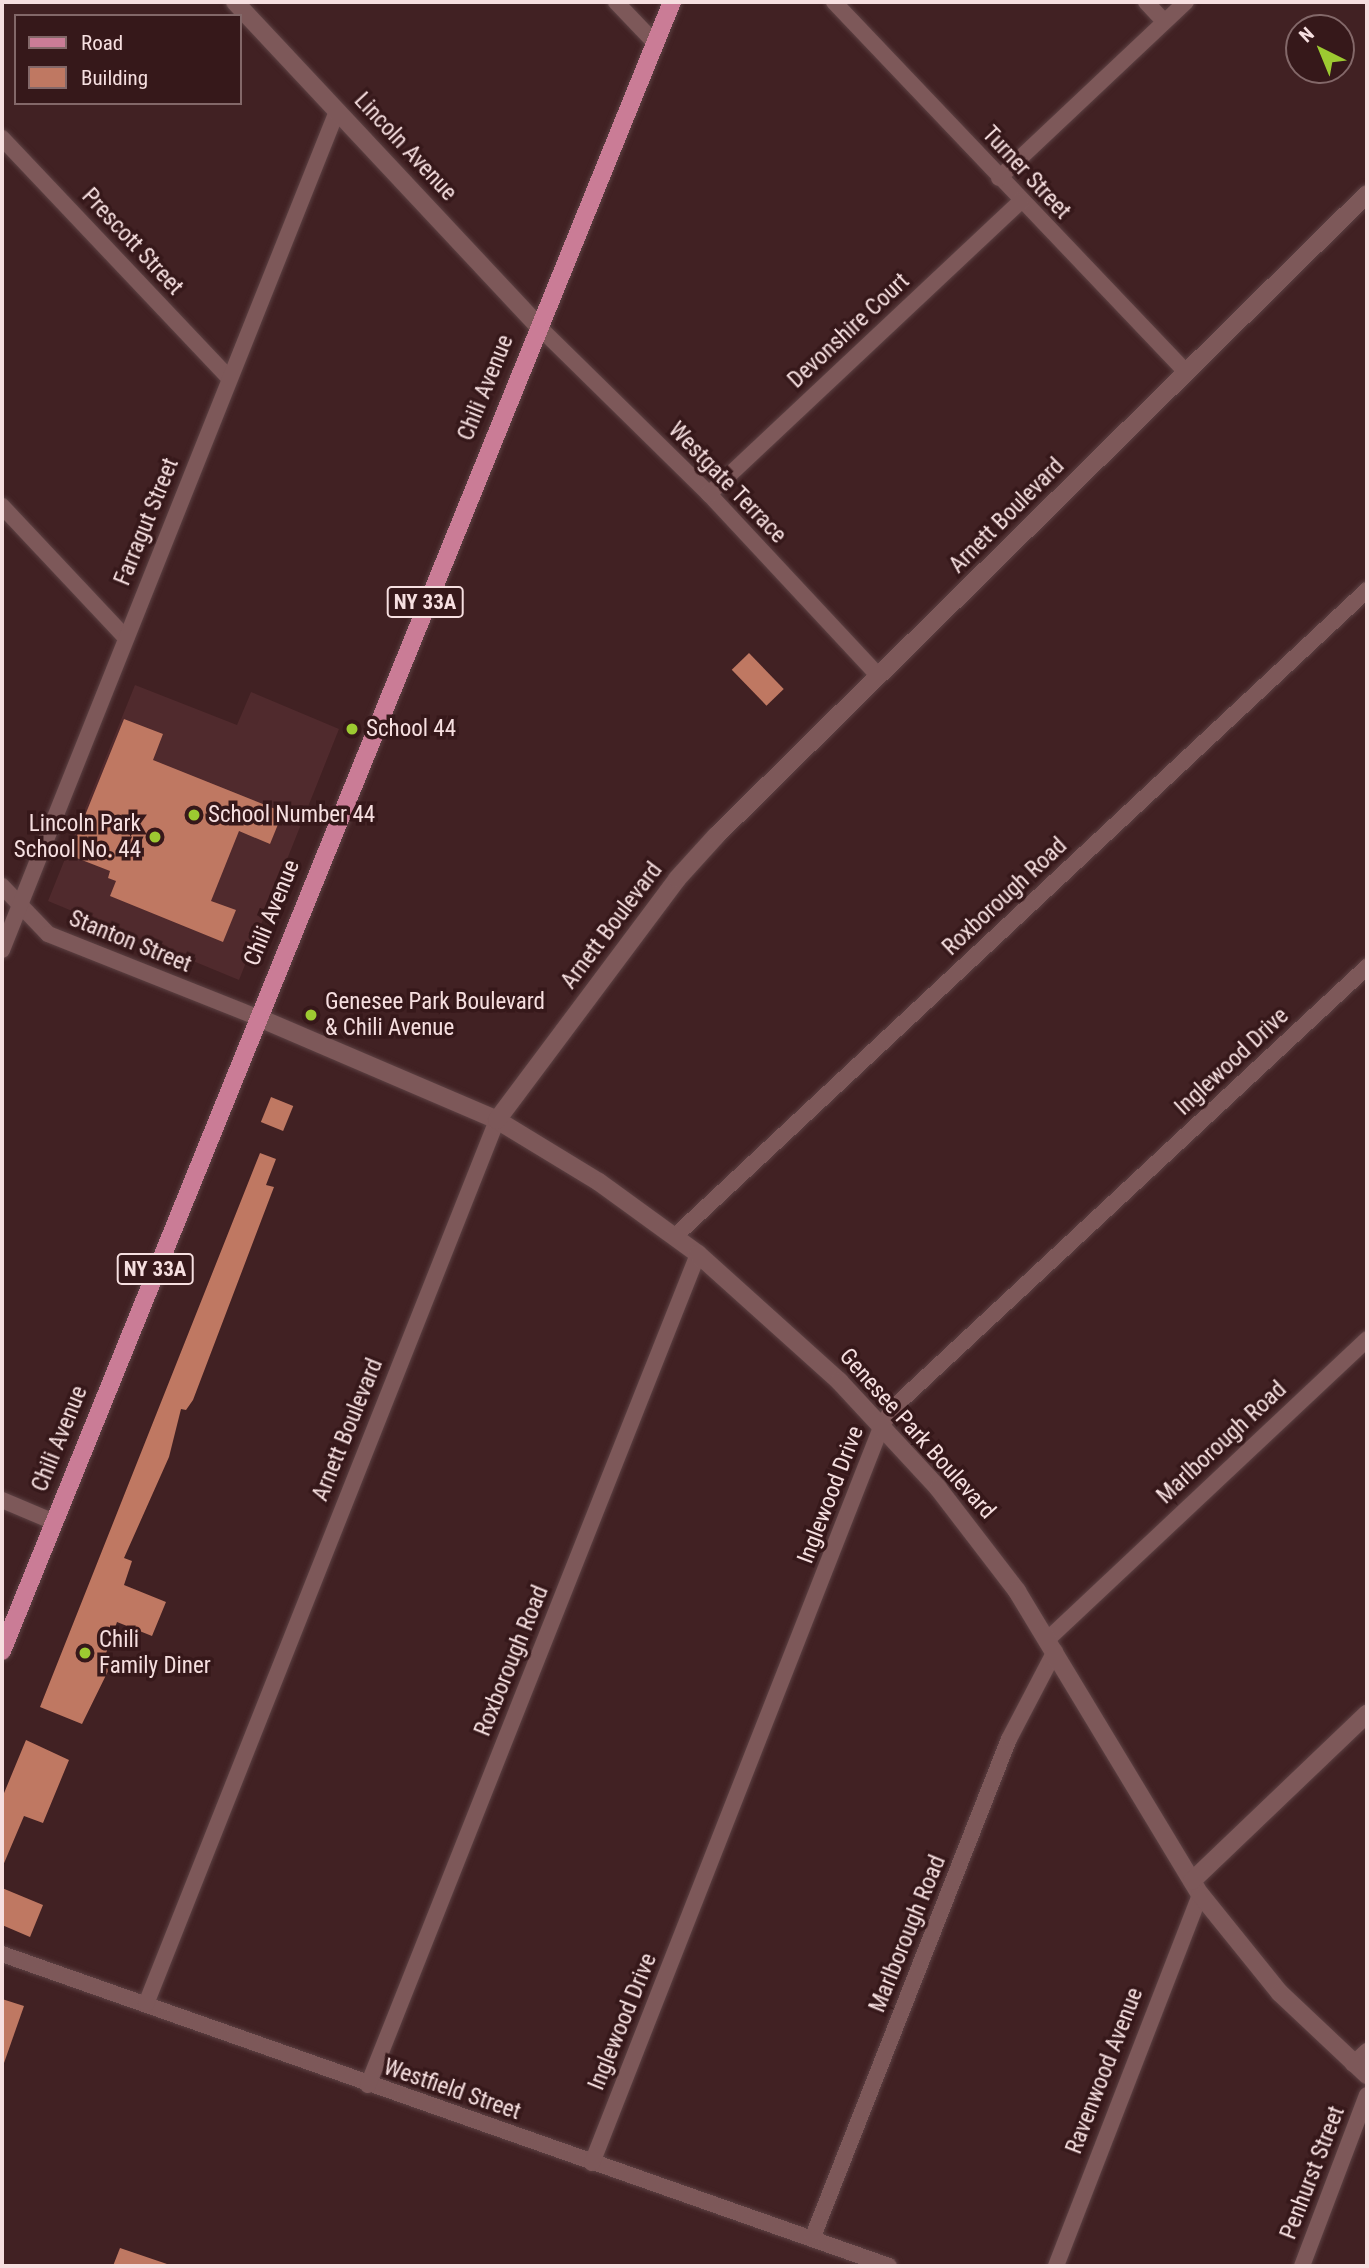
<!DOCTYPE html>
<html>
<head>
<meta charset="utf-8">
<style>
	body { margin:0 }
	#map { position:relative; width:1369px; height:2268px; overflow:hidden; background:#412123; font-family:"Roboto Condensed",sans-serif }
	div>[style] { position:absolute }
	.built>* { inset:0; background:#502a2d }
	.building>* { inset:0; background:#bf7862; transform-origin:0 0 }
	.roads { filter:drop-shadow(0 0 2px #5c4143) drop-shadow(0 0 2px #5c4143) }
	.minor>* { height:16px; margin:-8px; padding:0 8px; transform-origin:8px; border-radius:8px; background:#7d5859 }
	.tertiary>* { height:18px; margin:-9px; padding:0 9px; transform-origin:9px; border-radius:9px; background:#7d5859 }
	.primary>* { height:18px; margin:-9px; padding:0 9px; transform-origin:9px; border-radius:9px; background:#ca7c96 }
	.dots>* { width:19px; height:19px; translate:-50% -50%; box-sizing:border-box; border:4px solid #36181a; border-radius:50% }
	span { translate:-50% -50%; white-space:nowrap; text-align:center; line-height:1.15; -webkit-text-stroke:7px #36181a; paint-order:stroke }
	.shield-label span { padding:2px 5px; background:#36181a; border:2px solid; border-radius:5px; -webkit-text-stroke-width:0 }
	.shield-label { font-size:21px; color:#f6dfe0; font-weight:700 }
	.street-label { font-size:23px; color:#f6dfe0 }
	.poi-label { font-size:23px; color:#f6dfe0 }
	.left { translate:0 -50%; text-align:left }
	.right { translate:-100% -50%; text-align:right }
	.frame { position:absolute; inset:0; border:4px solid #f6dfe0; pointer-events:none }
	.legend { position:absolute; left:14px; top:14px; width:228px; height:91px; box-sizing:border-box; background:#36181a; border:2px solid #836869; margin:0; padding:9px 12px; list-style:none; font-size:21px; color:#f6dfe0 }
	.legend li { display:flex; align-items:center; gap:14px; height:35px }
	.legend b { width:35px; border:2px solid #836869 }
	.north { position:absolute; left:1285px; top:14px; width:70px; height:70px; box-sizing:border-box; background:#36181a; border:2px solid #836869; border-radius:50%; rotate:317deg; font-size:19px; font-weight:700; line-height:28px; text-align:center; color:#f6dfe0 }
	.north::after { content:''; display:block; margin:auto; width:24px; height:32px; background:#9dca31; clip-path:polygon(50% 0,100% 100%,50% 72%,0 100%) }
</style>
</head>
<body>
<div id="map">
	<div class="built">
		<i style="clip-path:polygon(135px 685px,237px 725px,251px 692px,339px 729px,239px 980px,48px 901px)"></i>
	</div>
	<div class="building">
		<i style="left:749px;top:653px;width:50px;height:24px;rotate:46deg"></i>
		<i style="clip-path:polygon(124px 719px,163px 734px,153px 760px,283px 812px,270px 844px,239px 831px,211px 901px,236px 910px,223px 942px,110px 896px,116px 881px,108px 878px,110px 871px,69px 855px)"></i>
		<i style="left:271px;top:1097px;width:24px;height:27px;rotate:22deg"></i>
		<i style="clip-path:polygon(260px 1153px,276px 1159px,266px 1185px,274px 1187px,193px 1400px,186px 1410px,181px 1409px,169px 1457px,124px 1558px,132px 1561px,124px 1585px,166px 1602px,152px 1636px,117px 1622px,103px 1662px,111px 1665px,82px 1724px,40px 1707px)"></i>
		<i style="clip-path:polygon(26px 1740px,69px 1760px,43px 1823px,24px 1816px,2px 1868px,2px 1798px)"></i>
		<i style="clip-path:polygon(2px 1888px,43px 1905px,30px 1937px,2px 1925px)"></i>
		<i style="clip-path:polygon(2px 1999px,24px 2006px,4px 2063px,2px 2062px)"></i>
		<i style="clip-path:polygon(120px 2248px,167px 2264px,166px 2266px,113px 2266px)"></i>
	</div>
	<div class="roads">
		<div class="minor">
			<i style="left:616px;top:2px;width:57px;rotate:46.4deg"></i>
			<i style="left:834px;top:2px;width:512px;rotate:46.42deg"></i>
			<i style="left:1146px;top:2px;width:26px;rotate:47deg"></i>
			<i style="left:2px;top:138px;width:330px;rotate:46.6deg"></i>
			<i style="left:999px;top:178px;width:257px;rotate:-43.3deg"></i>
			<i style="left:538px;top:326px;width:240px;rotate:44.5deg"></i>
			<i style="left:709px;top:494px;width:249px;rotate:47deg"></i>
			<i style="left:709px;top:494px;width:428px;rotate:-43.2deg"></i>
			<i style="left:2px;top:506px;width:181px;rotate:46.8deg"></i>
			<i style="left:2px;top:886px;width:66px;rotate:46.2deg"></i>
			<i style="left:48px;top:934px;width:225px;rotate:21.7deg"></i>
			<i style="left:2px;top:950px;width:903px;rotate:-68.23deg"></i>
			<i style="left:674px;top:1237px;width:948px;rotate:-43.03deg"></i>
			<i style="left:2px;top:1500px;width:56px;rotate:22.9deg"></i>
			<i style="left:1048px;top:1639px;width:438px;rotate:-43.2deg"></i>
			<i style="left:2px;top:1954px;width:940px;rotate:19.38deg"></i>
			<i style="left:146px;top:2004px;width:951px;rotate:-68.34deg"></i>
			<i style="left:1353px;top:2064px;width:19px;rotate:-43deg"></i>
			<i style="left:368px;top:2085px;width:894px;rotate:-68.34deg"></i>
			<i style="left:592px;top:2163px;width:793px;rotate:-68.55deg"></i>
			<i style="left:882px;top:1425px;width:23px;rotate:-56deg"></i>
			<i style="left:895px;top:1406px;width:645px;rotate:-42.93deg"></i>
			<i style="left:812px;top:2239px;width:537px;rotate:-68.5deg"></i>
			<i style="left:1009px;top:1739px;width:99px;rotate:-62.4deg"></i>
			<i style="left:1056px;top:2266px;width:399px;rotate:-68.8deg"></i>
			<i style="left:1302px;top:2266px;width:183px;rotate:-69.2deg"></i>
		</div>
		<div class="tertiary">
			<i style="left:235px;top:2px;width:444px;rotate:46.9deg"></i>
			<i style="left:257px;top:1017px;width:261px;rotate:23.2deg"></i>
			<i style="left:497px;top:1120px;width:119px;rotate:31.3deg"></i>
			<i style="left:599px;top:1182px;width:122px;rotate:36deg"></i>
			<i style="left:698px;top:1254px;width:190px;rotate:42deg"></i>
			<i style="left:839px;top:1381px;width:146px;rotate:47.2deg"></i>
			<i style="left:938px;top:1488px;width:130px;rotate:52.5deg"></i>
			<i style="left:1017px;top:1591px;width:354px;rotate:58.9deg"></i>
			<i style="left:1200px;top:1894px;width:127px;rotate:51.1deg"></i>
			<i style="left:1280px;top:1993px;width:120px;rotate:43.3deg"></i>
			<i style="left:497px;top:1120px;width:301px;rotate:-53.2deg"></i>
			<i style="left:677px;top:879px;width:58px;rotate:-47.8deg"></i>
			<i style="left:716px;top:836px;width:914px;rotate:-44.6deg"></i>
			<i style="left:1192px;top:1881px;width:242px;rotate:-43.7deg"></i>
		</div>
		<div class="primary">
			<i style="left:2px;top:1651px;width:1780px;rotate:-67.89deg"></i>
		</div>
	</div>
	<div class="dots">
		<i style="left:352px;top:729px;background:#9dca31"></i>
		<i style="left:194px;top:815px;background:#9dca31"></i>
		<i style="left:155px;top:837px;background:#9dca31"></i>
		<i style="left:311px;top:1015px;background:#9dca31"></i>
		<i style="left:85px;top:1653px;background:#9dca31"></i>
	</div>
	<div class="shield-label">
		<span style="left:425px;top:602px">NY 33A</span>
		<span style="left:155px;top:1269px">NY 33A</span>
	</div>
	<div class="street-label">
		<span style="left:405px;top:147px;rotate:47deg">Lincoln Avenue</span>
		<span style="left:1026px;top:173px;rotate:47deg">Turner Street</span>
		<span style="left:132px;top:242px;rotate:47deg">Prescott Street</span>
		<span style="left:849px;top:331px;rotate:-43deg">Devonshire Court</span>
		<span style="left:486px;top:388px;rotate:-68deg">Chili Avenue</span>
		<span style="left:727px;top:483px;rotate:46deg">Westgate Terrace</span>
		<span style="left:1007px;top:516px;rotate:-45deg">Arnett Boulevard</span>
		<span style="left:147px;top:522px;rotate:-68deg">Farragut Street</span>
		<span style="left:1005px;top:897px;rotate:-43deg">Roxborough Road</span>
		<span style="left:272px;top:913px;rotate:-68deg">Chili Avenue</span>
		<span style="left:612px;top:926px;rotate:-53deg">Arnett Boulevard</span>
		<span style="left:130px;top:942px;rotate:22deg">Stanton Street</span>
		<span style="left:1232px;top:1062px;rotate:-43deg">Inglewood Drive</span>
		<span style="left:348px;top:1430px;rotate:-68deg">Arnett Boulevard</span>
		<span style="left:917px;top:1434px;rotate:48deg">Genesee Park Boulevard</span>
		<span style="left:60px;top:1439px;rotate:-68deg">Chili Avenue</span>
		<span style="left:1222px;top:1443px;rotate:-43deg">Marlborough Road</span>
		<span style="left:831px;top:1495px;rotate:-69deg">Inglewood Drive</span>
		<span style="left:512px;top:1661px;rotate:-68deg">Roxborough Road</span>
		<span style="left:908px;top:1934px;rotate:-68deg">Marlborough Road</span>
		<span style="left:623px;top:2022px;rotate:-68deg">Inglewood Drive</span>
		<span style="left:1105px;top:2071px;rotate:-69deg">Ravenwood Avenue</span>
		<span style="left:452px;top:2090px;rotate:19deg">Westfield Street</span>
		<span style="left:1313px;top:2173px;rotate:-69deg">Penhurst Street</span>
	</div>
	<div class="poi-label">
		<span class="left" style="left:366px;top:729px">School 44</span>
		<span class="left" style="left:208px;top:815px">School Number 44</span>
		<span class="right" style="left:141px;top:837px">Lincoln Park<br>School No. 44</span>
		<span class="left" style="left:325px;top:1015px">Genesee Park Boulevard<br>&amp; Chili Avenue</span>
		<span class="left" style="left:99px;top:1653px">Chili<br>Family Diner</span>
	</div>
	<div class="frame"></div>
	<ul class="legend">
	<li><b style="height:9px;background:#ca7c96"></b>Road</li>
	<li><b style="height:19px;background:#bf7862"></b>Building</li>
	</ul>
	<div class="north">N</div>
</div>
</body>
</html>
